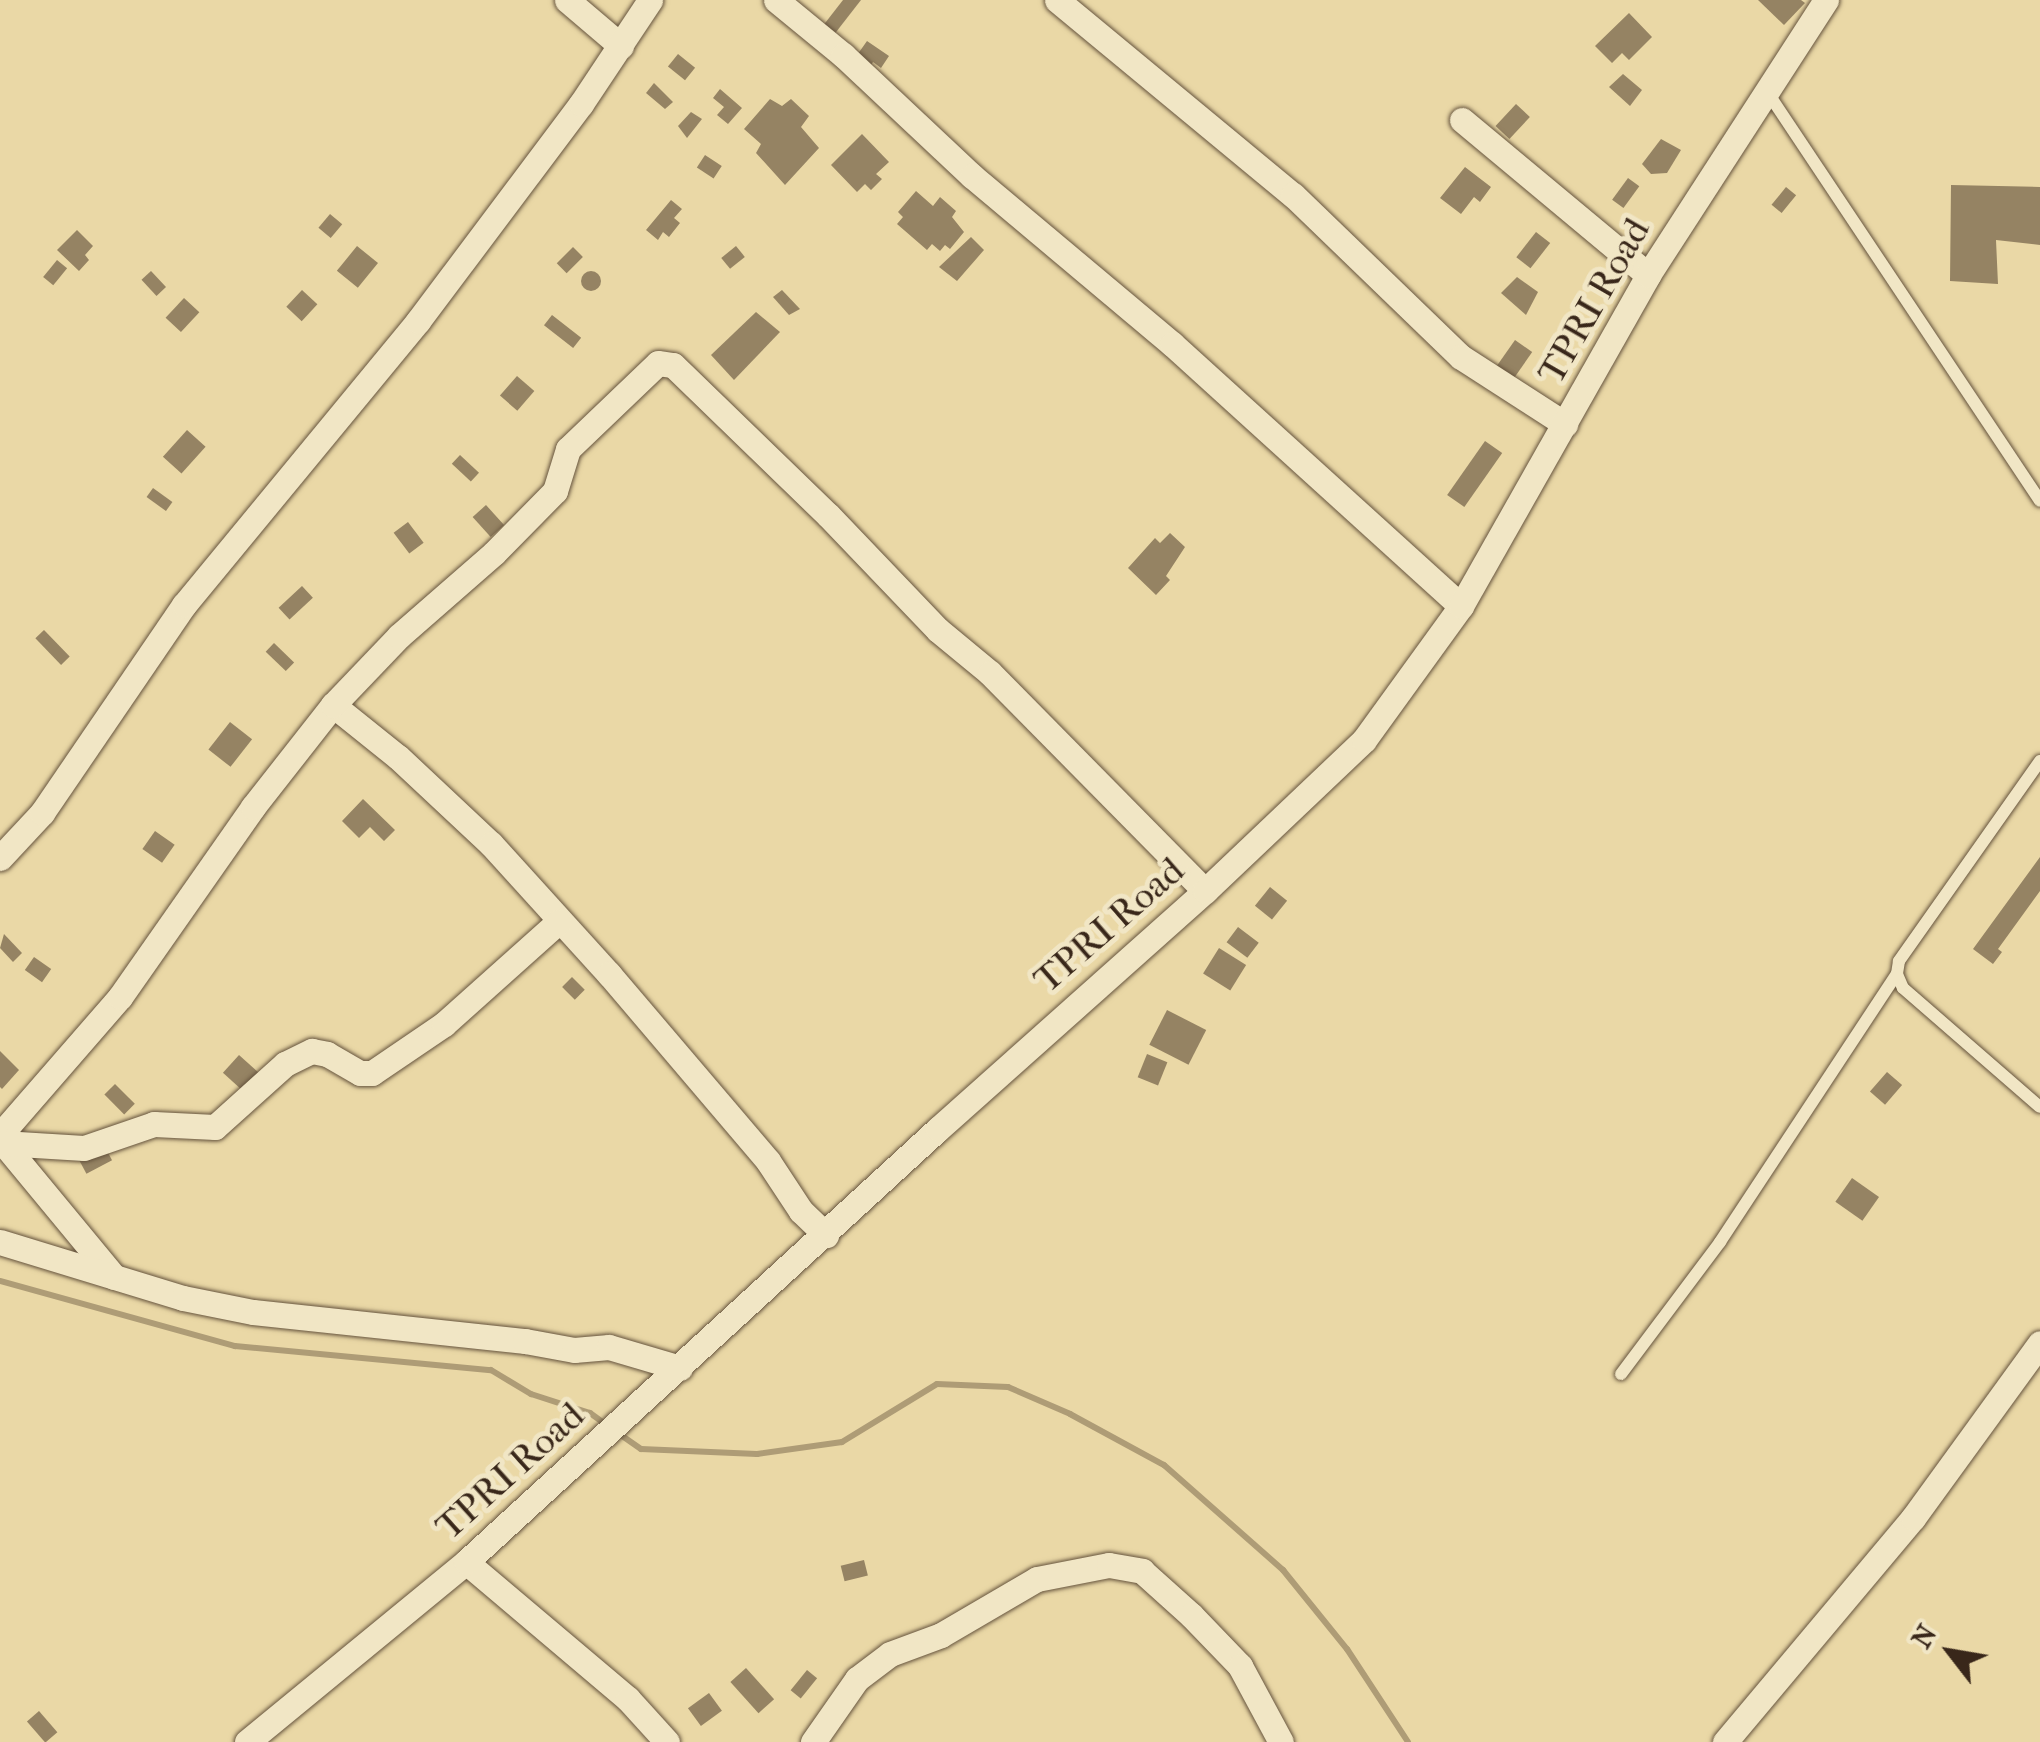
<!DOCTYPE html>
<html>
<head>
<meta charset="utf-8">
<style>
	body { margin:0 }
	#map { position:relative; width:2040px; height:1742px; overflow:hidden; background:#ead8a6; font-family:"IM FELL French Canon",serif }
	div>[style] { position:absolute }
	.stream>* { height:6px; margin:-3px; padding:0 3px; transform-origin:3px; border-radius:3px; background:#ae9c76 }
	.building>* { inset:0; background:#958363; transform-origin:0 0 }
	.round { border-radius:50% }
	.roads { filter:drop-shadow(0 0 2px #65533d) drop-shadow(0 0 2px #65533d) }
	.lane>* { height:12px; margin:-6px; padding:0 6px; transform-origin:6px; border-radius:6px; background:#f1e6c5 }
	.street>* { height:25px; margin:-12.5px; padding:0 12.5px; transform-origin:12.5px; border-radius:12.5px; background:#f1e6c5 }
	span { translate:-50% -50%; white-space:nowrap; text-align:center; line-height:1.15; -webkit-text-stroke:10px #f1e6c5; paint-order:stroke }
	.street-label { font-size:38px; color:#39271a }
	.north { position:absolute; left:1900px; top:1602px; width:100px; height:100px; -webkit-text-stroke:8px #f1e6c5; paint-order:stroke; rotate:301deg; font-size:28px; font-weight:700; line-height:40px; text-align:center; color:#39271a }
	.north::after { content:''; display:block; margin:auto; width:35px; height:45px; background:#39271a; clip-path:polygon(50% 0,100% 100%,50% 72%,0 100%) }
</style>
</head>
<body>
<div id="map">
	<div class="stream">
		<i style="left:0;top:1281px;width:244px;rotate:15.5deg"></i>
		<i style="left:235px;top:1346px;width:257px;rotate:5.4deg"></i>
		<i style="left:491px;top:1370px;width:47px;rotate:31deg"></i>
		<i style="left:531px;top:1394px;width:62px;rotate:17.9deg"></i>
		<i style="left:590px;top:1413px;width:22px;rotate:36deg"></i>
		<i style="left:618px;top:1433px;width:28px;rotate:35deg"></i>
		<i style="left:641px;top:1449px;width:116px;rotate:2.5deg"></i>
		<i style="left:757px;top:1454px;width:86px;rotate:-8deg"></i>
		<i style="left:842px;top:1442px;width:111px;rotate:-31.4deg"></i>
		<i style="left:937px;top:1384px;width:71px;rotate:2.4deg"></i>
		<i style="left:1008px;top:1387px;width:68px;rotate:23.5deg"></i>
		<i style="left:1070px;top:1414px;width:107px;rotate:28.5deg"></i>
		<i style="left:1164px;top:1465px;width:159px;rotate:41.4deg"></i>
		<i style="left:1283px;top:1570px;width:102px;rotate:51deg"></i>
		<i style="left:1347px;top:1649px;width:111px;rotate:56.7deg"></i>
	</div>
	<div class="building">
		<i style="clip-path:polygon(843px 0,861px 0,833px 36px,822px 27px)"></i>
		<i style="clip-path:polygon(1758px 0,1801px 0,1805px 3px,1784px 25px)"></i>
		<i style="clip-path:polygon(1629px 13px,1652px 37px,1629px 60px,1622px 53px,1612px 63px,1595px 46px)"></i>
		<i style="clip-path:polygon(867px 41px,889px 56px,881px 68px,873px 62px,869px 68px,855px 58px)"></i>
		<i style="left:678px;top:54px;width:22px;height:16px;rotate:39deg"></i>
		<i style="clip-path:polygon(1623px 74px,1642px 90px,1630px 106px,1609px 87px)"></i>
		<i style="clip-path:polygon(654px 83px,673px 102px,665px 109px,646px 93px)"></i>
		<i style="clip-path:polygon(720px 89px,742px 108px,728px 124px,717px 115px,724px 107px,713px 98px)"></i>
		<i style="clip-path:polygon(770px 99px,782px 106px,791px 99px,809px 116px,801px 127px,819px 148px,785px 185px,756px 153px,761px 144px,744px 129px)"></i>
		<i style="left:1516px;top:104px;width:19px;height:30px;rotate:43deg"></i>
		<i style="clip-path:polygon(691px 112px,702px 119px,687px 138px,678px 126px)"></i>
		<i style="clip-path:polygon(862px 134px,889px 162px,876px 174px,882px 179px,871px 190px,865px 184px,857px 192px,831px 165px)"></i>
		<i style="clip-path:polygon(1661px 139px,1681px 150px,1667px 173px,1651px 174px,1642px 164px)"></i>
		<i style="left:705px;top:155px;width:20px;height:15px;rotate:33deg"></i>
		<i style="clip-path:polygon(1465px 167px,1491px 187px,1480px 202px,1474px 197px,1461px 214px,1440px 198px)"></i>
		<i style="left:1628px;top:178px;width:14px;height:27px;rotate:36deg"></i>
		<i style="clip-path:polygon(1951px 185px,2040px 187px,2040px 245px,1996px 240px,1998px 284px,1950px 281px)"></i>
		<i style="left:1786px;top:187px;width:13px;height:23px;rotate:39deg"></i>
		<i style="clip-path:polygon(916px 191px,933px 206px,940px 197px,956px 211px,952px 217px,964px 232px,950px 249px,945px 245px,940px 251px,932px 244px,927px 250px,897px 224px,903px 217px,898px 212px)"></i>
		<i style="clip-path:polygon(671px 200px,682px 209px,674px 218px,680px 223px,669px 237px,663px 232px,658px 240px,646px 230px)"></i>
		<i style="left:330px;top:214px;width:16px;height:18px;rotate:40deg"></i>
		<i style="clip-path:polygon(77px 230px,93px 246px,85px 255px,89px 260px,79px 271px,57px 250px)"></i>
		<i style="left:1536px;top:232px;width:18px;height:32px;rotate:38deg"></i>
		<i style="clip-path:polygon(971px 237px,984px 250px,957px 281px,939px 267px)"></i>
		<i style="left:357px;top:246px;width:27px;height:32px;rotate:39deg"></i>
		<i style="left:736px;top:246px;width:14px;height:19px;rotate:51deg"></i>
		<i style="left:573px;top:247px;width:14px;height:23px;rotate:45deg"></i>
		<i style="left:57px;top:260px;width:13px;height:22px;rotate:39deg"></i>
		<i class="round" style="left:581px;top:271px;width:20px;height:20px"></i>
		<i style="left:151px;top:271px;width:22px;height:13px;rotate:47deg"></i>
		<i style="clip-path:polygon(1517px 277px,1538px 292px,1526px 315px,1501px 293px)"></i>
		<i style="left:302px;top:290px;width:21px;height:23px;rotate:43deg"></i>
		<i style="clip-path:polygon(782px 290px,800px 309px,789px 315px,773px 297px)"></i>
		<i style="left:184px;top:298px;width:21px;height:27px;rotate:43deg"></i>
		<i style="clip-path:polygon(756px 312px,780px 332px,734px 380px,711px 355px)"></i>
		<i style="left:552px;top:315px;width:37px;height:13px;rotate:38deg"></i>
		<i style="left:1515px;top:340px;width:21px;height:41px;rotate:35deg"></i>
		<i style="left:517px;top:376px;width:23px;height:26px;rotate:41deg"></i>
		<i style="left:187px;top:430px;width:25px;height:36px;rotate:42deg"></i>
		<i style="left:1485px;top:441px;width:21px;height:66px;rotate:35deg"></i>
		<i style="left:460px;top:455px;width:26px;height:12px;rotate:43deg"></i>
		<i style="left:153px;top:488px;width:24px;height:11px;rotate:36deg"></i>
		<i style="left:486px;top:505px;width:27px;height:18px;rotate:48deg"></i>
		<i style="left:408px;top:522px;width:26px;height:18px;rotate:53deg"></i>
		<i style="clip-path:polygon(1170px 533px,1185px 547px,1166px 576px,1170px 580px,1156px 595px,1128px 568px,1155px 538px,1160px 543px)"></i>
		<i style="left:302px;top:586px;width:16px;height:32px;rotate:47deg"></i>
		<i style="left:44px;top:630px;width:37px;height:12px;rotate:46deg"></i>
		<i style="left:274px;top:643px;width:28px;height:12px;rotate:44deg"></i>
		<i style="left:230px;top:722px;width:28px;height:35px;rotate:38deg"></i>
		<i style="clip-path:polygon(363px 799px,395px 830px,384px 841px,370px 827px,359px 838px,342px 821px)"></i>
		<i style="left:155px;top:831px;width:24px;height:22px;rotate:35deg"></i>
		<i style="clip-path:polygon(2040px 857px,2040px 891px,1998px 949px,2002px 952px,1993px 964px,1973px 949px)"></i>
		<i style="left:1270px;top:887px;width:22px;height:24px;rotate:39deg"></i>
		<i style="left:1238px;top:927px;width:26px;height:19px;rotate:37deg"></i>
		<i style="clip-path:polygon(4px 934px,22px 953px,13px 962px,0 948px)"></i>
		<i style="left:1219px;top:948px;width:32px;height:30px;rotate:32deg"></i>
		<i style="left:34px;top:957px;width:21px;height:16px;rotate:35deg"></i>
		<i style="left:572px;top:977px;width:18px;height:14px;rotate:45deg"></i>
		<i style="left:1167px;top:1010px;width:44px;height:39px;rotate:27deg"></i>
		<i style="clip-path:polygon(0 1051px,19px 1070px,2px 1089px,0 1087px)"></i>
		<i style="left:1147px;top:1054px;width:22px;height:25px;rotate:22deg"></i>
		<i style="left:239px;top:1055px;width:30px;height:24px;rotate:42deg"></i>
		<i style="left:1887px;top:1072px;width:20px;height:26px;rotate:41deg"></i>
		<i style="left:115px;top:1084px;width:28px;height:15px;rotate:45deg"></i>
		<i style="left:105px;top:1147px;width:15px;height:29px;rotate:62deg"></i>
		<i style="left:1852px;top:1178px;width:33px;height:29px;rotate:35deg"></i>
		<i style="left:864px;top:1560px;width:16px;height:24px;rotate:76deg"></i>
		<i style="left:746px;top:1668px;width:42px;height:21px;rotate:48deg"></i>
		<i style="left:807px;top:1670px;width:13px;height:26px;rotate:39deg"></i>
		<i style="left:709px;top:1693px;width:22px;height:26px;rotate:54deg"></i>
		<i style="left:39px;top:1711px;width:28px;height:16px;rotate:49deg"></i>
	</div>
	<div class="roads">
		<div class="lane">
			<i style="left:1768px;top:93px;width:490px;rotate:56.3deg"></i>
			<i style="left:2040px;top:761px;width:245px;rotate:125.2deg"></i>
			<i style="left:1899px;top:961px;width:13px;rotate:99deg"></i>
			<i style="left:1897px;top:974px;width:15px;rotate:67deg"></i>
			<i style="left:1903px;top:988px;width:181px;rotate:41deg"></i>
			<i style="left:1621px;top:1374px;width:165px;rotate:-53.1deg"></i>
			<i style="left:1720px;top:1242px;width:321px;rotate:-56.6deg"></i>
		</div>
		<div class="street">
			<i style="left:567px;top:0;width:71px;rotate:40.4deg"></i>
			<i style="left:776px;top:0;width:87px;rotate:39.4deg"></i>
			<i style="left:843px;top:55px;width:177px;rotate:43.2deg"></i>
			<i style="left:972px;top:176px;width:261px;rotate:40deg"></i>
			<i style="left:1172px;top:344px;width:390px;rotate:42.2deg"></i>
			<i style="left:1057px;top:0;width:306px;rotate:39.6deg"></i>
			<i style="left:1293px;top:195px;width:233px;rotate:44deg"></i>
			<i style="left:1461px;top:357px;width:124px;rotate:32.8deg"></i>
			<i style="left:1462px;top:120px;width:242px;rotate:39.8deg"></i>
			<i style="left:333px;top:705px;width:83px;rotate:38.7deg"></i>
			<i style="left:398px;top:757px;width:127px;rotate:43.1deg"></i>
			<i style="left:491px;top:844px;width:176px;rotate:47.8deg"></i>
			<i style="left:609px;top:974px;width:245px;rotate:49.6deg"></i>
			<i style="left:768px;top:1161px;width:60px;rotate:56.6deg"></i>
			<i style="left:801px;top:1211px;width:35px;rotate:44deg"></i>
			<i style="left:0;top:858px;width:62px;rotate:-47deg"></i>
			<i style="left:42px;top:813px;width:252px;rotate:-55.7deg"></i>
			<i style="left:184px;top:605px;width:368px;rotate:-50.5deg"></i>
			<i style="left:418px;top:321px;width:271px;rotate:-53.1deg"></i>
			<i style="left:581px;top:104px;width:125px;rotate:-56.4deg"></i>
			<i style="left:0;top:1135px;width:183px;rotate:-49deg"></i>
			<i style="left:120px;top:997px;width:232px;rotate:-55deg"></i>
			<i style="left:253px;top:807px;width:130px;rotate:-51.9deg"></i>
			<i style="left:333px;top:705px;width:95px;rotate:-46.3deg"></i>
			<i style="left:399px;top:636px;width:126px;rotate:-41.1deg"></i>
			<i style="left:494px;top:553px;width:87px;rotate:-45.5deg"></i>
			<i style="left:555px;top:491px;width:44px;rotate:-72.8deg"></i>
			<i style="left:568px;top:449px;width:124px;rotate:-43.7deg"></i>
			<i style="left:658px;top:363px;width:15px;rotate:8deg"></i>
			<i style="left:673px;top:365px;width:216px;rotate:44.1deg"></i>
			<i style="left:828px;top:515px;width:159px;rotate:46.3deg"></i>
			<i style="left:938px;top:630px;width:67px;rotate:39.6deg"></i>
			<i style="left:990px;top:673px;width:306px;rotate:45.4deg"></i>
			<i style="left:0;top:1139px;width:179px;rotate:50.4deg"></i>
			<i style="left:2px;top:1143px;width:82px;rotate:3.5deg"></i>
			<i style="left:84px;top:1148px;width:74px;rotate:-18.9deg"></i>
			<i style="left:154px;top:1124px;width:61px;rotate:2.8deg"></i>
			<i style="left:215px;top:1127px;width:94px;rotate:-42deg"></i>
			<i style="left:285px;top:1064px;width:30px;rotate:-26deg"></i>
			<i style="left:312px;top:1051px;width:15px;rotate:11deg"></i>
			<i style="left:327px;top:1054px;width:38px;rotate:30deg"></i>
			<i style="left:360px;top:1073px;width:12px"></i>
			<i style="left:372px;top:1073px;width:87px;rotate:-34.2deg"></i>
			<i style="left:444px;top:1024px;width:154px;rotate:-41.8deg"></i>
			<i style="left:0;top:1242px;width:191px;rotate:17deg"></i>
			<i style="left:183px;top:1298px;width:71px;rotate:11.3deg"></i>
			<i style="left:253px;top:1312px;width:274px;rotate:6.1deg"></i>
			<i style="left:525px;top:1341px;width:50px;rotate:10.4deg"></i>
			<i style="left:574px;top:1350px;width:35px;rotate:-5deg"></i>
			<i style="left:609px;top:1347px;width:74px;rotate:16.5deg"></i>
			<i style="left:466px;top:1562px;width:212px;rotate:40.2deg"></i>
			<i style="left:628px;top:1699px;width:58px;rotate:47.8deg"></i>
			<i style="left:247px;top:1742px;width:283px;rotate:-39.4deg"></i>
			<i style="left:466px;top:1562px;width:641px;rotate:-42.53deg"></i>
			<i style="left:938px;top:1129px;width:358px;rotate:-41.7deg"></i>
			<i style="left:1205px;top:891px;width:219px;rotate:-43.5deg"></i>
			<i style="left:1364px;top:740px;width:165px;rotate:-54.1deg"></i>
			<i style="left:1461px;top:606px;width:380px;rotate:-60.5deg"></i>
			<i style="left:1648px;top:275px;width:328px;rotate:-57.1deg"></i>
			<i style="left:813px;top:1742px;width:77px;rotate:-55.1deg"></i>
			<i style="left:857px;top:1679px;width:41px;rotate:-37.1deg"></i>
			<i style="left:890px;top:1654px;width:54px;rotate:-20.4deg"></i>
			<i style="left:941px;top:1635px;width:111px;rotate:-30.3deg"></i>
			<i style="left:1037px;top:1579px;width:73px;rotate:-11deg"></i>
			<i style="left:1109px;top:1565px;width:34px;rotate:10deg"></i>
			<i style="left:1142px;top:1571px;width:66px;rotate:41.9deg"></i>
			<i style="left:1191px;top:1615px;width:71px;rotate:46.1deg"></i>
			<i style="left:1240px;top:1666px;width:86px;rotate:61.7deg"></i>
			<i style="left:1725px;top:1742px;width:292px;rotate:-50deg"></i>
			<i style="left:1913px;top:1518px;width:216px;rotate:-54deg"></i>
		</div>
	</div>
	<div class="street-label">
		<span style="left:1594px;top:301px;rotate:-60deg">TPRI Road</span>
		<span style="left:1109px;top:925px;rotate:-41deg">TPRI Road</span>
		<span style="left:510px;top:1471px;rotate:-42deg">TPRI Road</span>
	</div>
	<div class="north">N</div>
</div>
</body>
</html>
